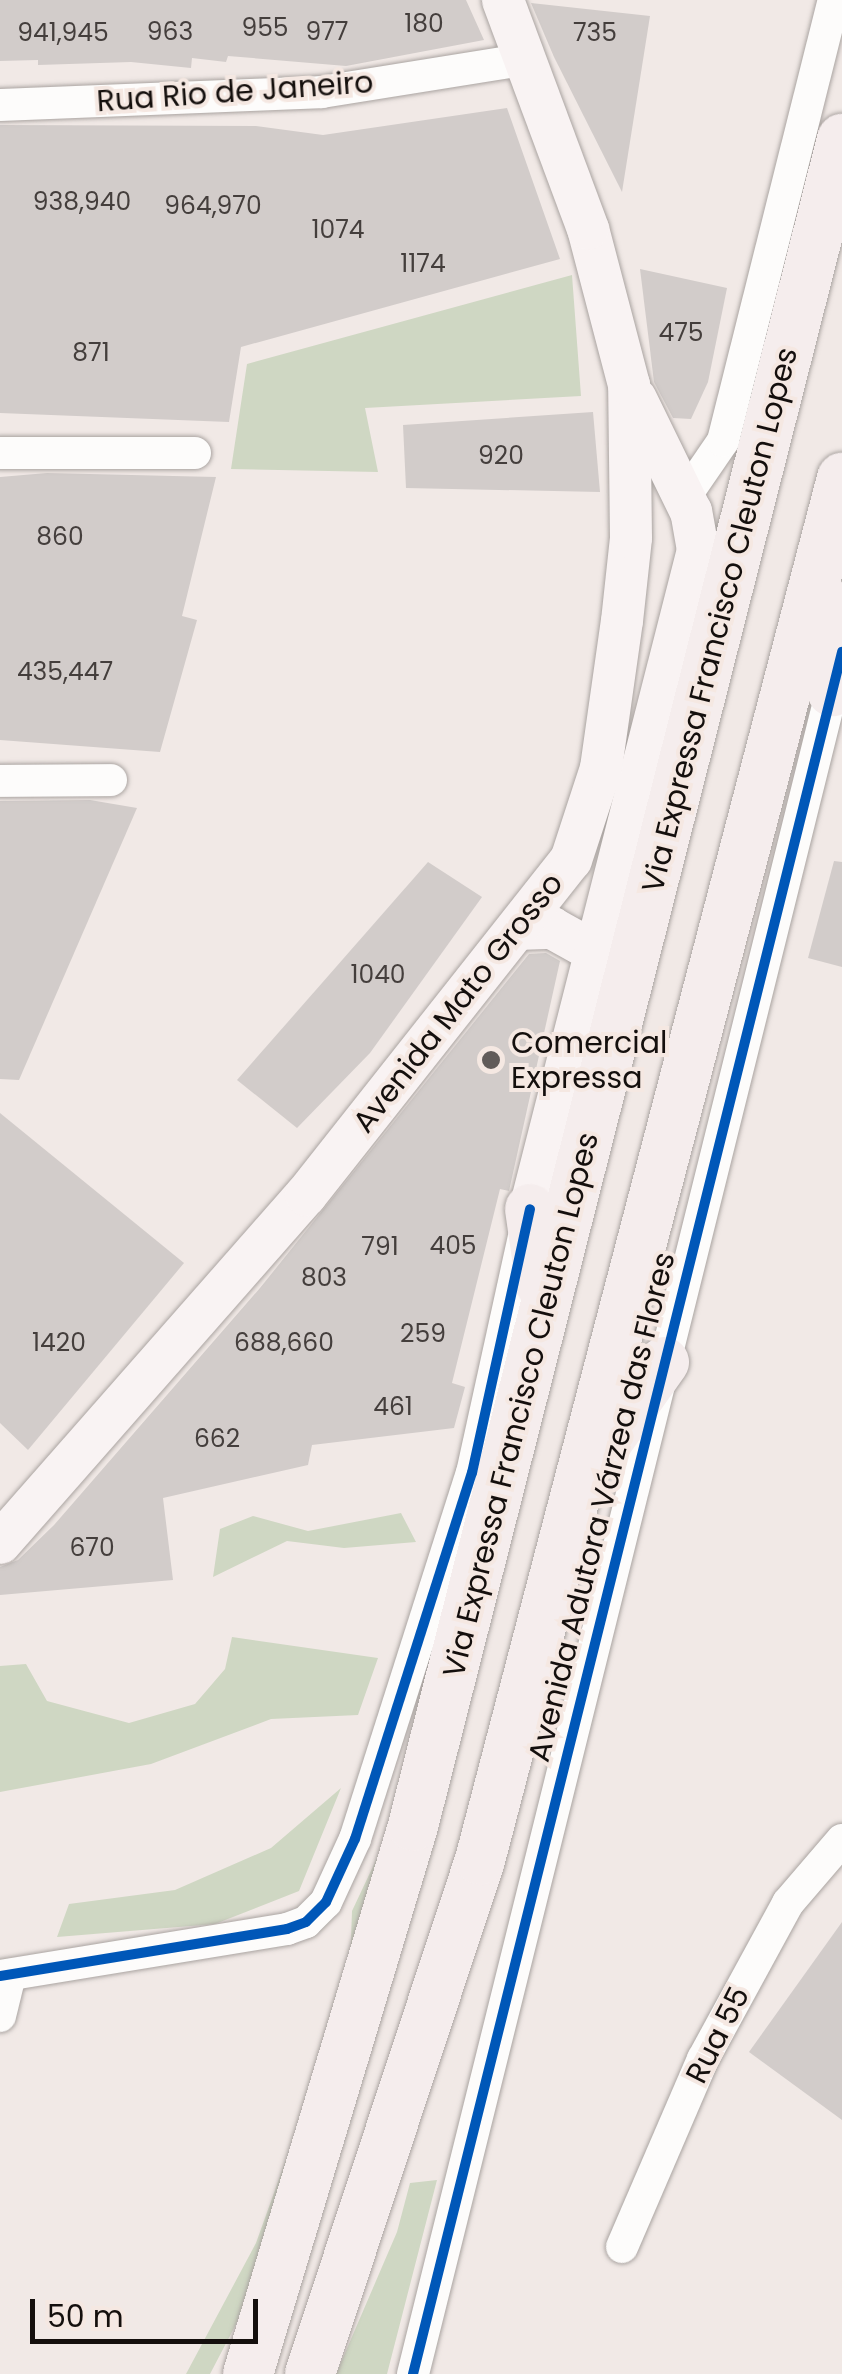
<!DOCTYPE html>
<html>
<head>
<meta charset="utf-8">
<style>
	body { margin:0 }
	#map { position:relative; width:842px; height:2374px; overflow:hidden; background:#f1e9e6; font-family:Poppins,sans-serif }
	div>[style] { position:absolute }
	.green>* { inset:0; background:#cfd7c3 }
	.building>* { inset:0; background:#d2ccca }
	.roads { filter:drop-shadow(0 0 2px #aaa4a1) drop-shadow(0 0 2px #aaa4a1) }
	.minor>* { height:32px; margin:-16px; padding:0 16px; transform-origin:16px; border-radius:16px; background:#fdfcfb }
	.major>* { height:42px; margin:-21px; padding:0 21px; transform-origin:21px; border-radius:21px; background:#f9f3f3 }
	.highway>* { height:50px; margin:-25px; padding:0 25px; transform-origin:25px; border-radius:25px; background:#f5eded }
	.cycleway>* { height:10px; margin:-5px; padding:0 5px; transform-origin:5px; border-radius:5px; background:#0057b8 }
	.dots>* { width:28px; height:28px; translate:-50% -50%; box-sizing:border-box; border:5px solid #f5e8e2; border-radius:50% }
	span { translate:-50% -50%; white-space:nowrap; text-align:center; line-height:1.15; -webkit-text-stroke:8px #f5e8e2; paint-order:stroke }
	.number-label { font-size:25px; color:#443e3c }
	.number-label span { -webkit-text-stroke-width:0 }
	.street-label { font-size:30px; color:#140f0d }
	.poi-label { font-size:30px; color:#140f0d }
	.left { translate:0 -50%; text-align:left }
	.scale { position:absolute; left:30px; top:2299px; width:228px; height:45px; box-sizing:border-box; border:5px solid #140f0d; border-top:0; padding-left:12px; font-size:30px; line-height:35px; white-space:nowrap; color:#140f0d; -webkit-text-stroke:8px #f5e8e2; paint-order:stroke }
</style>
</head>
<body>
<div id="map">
	<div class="green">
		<i style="clip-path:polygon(572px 275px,581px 396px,365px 408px,378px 472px,231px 469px,247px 364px)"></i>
		<i style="clip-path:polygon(401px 1513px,416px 1542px,344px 1548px,287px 1541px,213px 1577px,220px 1529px,253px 1516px,308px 1531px)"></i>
		<i style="clip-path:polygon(232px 1637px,378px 1658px,358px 1715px,271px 1719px,151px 1764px,0 1792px,0 1666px,26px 1664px,47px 1701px,129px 1723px,195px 1704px,225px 1669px)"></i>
		<i style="clip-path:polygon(341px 1788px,299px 1891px,215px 1924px,57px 1937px,69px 1904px,175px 1890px,271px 1848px)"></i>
		<i style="clip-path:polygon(410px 1788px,277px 2246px,210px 2374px,186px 2374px,256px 2243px,334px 2026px,350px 1969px,352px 1911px)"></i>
		<i style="clip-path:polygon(437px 2180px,387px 2374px,336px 2374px,397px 2232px,410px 2183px)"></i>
	</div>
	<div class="building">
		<i style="clip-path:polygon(0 0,466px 0,484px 40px,346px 66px,228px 56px,226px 62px,192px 58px,191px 68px,131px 62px,38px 65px,38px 60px,0 61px)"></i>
		<i style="clip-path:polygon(531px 3px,650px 16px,622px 192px,554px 57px)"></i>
		<i style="clip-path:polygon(507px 108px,560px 259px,241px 347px,229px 422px,0 413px,0 125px,256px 126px,323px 135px)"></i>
		<i style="clip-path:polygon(640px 269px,727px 288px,708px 382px,691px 419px,673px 418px,654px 382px)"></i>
		<i style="clip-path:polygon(593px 412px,600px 492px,406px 488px,403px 425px)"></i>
		<i style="clip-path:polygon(47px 473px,216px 477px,182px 616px,197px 620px,160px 752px,0 740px,0 477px)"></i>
		<i style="clip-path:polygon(90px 800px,137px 808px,19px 1080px,0 1079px,0 801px)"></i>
		<i style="clip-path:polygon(834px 861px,842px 862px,842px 967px,808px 958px)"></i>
		<i style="clip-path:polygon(428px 862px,482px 897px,370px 1053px,297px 1128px,237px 1080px)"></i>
		<i style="clip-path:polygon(546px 953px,560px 961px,509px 1191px,500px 1189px,452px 1383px,465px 1387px,454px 1428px,312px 1445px,308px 1465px,163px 1498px,173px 1580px,0 1595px,0 1567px,18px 1560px,54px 1525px,260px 1288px,529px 954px)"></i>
		<i style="clip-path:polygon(0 1113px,184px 1263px,28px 1450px,0 1423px)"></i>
		<i style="clip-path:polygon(842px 1922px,842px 2120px,749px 2052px)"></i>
	</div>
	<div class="roads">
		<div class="minor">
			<i style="left:0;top:105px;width:322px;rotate:-2.3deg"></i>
			<i style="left:322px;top:92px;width:209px;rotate:-9.1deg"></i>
			<i style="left:0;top:453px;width:195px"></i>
			<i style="left:684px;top:498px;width:69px;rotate:-55.6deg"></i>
			<i style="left:723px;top:441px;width:455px;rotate:-75.9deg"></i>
			<i style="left:0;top:781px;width:111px;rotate:-0.5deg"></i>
			<i style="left:0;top:1976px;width:291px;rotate:-9.3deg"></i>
			<i style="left:287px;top:1929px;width:20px;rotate:-20deg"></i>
			<i style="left:306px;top:1922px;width:28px;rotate:-45deg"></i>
			<i style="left:326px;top:1902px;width:69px;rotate:-65.3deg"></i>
			<i style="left:355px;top:1839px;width:384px;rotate:-72.3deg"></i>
			<i style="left:472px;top:1473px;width:243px;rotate:-77.6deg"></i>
			<i style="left:0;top:2016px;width:42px;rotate:-76.3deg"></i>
			<i style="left:622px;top:2247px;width:205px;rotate:-66.7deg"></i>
			<i style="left:703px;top:2059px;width:178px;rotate:-61.4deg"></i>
			<i style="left:788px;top:1903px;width:83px;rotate:-49.4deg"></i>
			<i style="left:413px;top:2374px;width:1756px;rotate:-76.03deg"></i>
		</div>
		<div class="major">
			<i style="left:517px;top:929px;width:35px;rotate:-2deg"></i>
			<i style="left:552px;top:928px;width:33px;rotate:29deg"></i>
			<i style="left:530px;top:1209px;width:680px;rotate:-75.7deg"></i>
			<i style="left:698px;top:550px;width:39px;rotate:-100deg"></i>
			<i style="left:691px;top:512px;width:126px;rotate:-116deg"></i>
			<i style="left:0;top:1543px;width:463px;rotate:-48.7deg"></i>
			<i style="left:306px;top:1195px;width:427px;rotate:-51.7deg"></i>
			<i style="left:571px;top:860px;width:97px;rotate:-71.9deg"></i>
			<i style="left:601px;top:768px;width:148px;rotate:-81.9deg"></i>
			<i style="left:622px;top:621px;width:83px;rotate:-83.8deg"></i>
			<i style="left:631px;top:538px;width:153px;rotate:-90.7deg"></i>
			<i style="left:629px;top:385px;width:161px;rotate:-104.7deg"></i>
			<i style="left:588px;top:229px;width:244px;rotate:-110.4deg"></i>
		</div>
		<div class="highway">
			<i style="left:821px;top:596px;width:96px;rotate:83.4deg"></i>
			<i style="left:530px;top:1209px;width:77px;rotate:81.8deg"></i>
			<i style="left:598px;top:1455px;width:114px;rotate:-54.6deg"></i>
			<i style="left:248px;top:2374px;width:572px;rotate:-73.24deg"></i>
			<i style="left:413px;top:1826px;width:1741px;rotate:-75.73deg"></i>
			<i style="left:310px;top:2374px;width:541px;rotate:-71.7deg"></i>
			<i style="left:480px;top:1860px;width:1429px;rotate:-75.32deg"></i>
		</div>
	</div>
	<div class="cycleway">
		<i style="left:0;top:1976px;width:291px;rotate:-9.3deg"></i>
		<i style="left:287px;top:1929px;width:20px;rotate:-20deg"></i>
		<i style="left:306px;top:1922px;width:28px;rotate:-45deg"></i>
		<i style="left:326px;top:1902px;width:69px;rotate:-65.3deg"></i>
		<i style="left:355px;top:1839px;width:384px;rotate:-72.3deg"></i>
		<i style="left:472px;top:1473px;width:270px;rotate:-77.6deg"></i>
		<i style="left:413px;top:2374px;width:1775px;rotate:-76.01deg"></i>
	</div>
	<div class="dots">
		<i style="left:491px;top:1060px;background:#615b59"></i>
	</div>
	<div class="number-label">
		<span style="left:424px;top:24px">180</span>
		<span style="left:265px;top:28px">955</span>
		<span style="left:170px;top:32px">963</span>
		<span style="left:327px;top:32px">977</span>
		<span style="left:63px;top:33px">941,945</span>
		<span style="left:595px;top:33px">735</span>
		<span style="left:82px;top:202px">938,940</span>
		<span style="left:213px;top:206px">964,970</span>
		<span style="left:338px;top:230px">1074</span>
		<span style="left:423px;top:264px">1174</span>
		<span style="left:681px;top:333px">475</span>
		<span style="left:91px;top:353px">871</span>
		<span style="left:501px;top:456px">920</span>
		<span style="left:60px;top:537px">860</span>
		<span style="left:65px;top:672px">435,447</span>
		<span style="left:378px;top:975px">1040</span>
		<span style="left:453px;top:1246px">405</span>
		<span style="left:380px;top:1247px">791</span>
		<span style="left:324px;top:1278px">803</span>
		<span style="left:423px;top:1334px">259</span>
		<span style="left:59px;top:1343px">1420</span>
		<span style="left:284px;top:1343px">688,660</span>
		<span style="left:393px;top:1407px">461</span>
		<span style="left:217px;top:1439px">662</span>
		<span style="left:92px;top:1548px">670</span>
	</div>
	<div class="street-label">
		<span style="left:235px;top:92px;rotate:-4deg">Rua Rio de Janeiro</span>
		<span style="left:720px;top:620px;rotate:-76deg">Via Expressa Francisco Cleuton Lopes</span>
		<span style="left:458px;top:1003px;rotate:-52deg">Avenida Mato Grosso</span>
		<span style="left:521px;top:1405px;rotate:-76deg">Via Expressa Francisco Cleuton Lopes</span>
		<span style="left:602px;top:1507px;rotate:-76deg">Avenida Adutora Várzea das Flores</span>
		<span style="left:718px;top:2035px;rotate:-63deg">Rua 55</span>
	</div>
	<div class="poi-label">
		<span class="left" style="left:511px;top:1060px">Comercial<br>Expressa</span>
	</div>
	<div class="scale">50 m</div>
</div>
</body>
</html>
